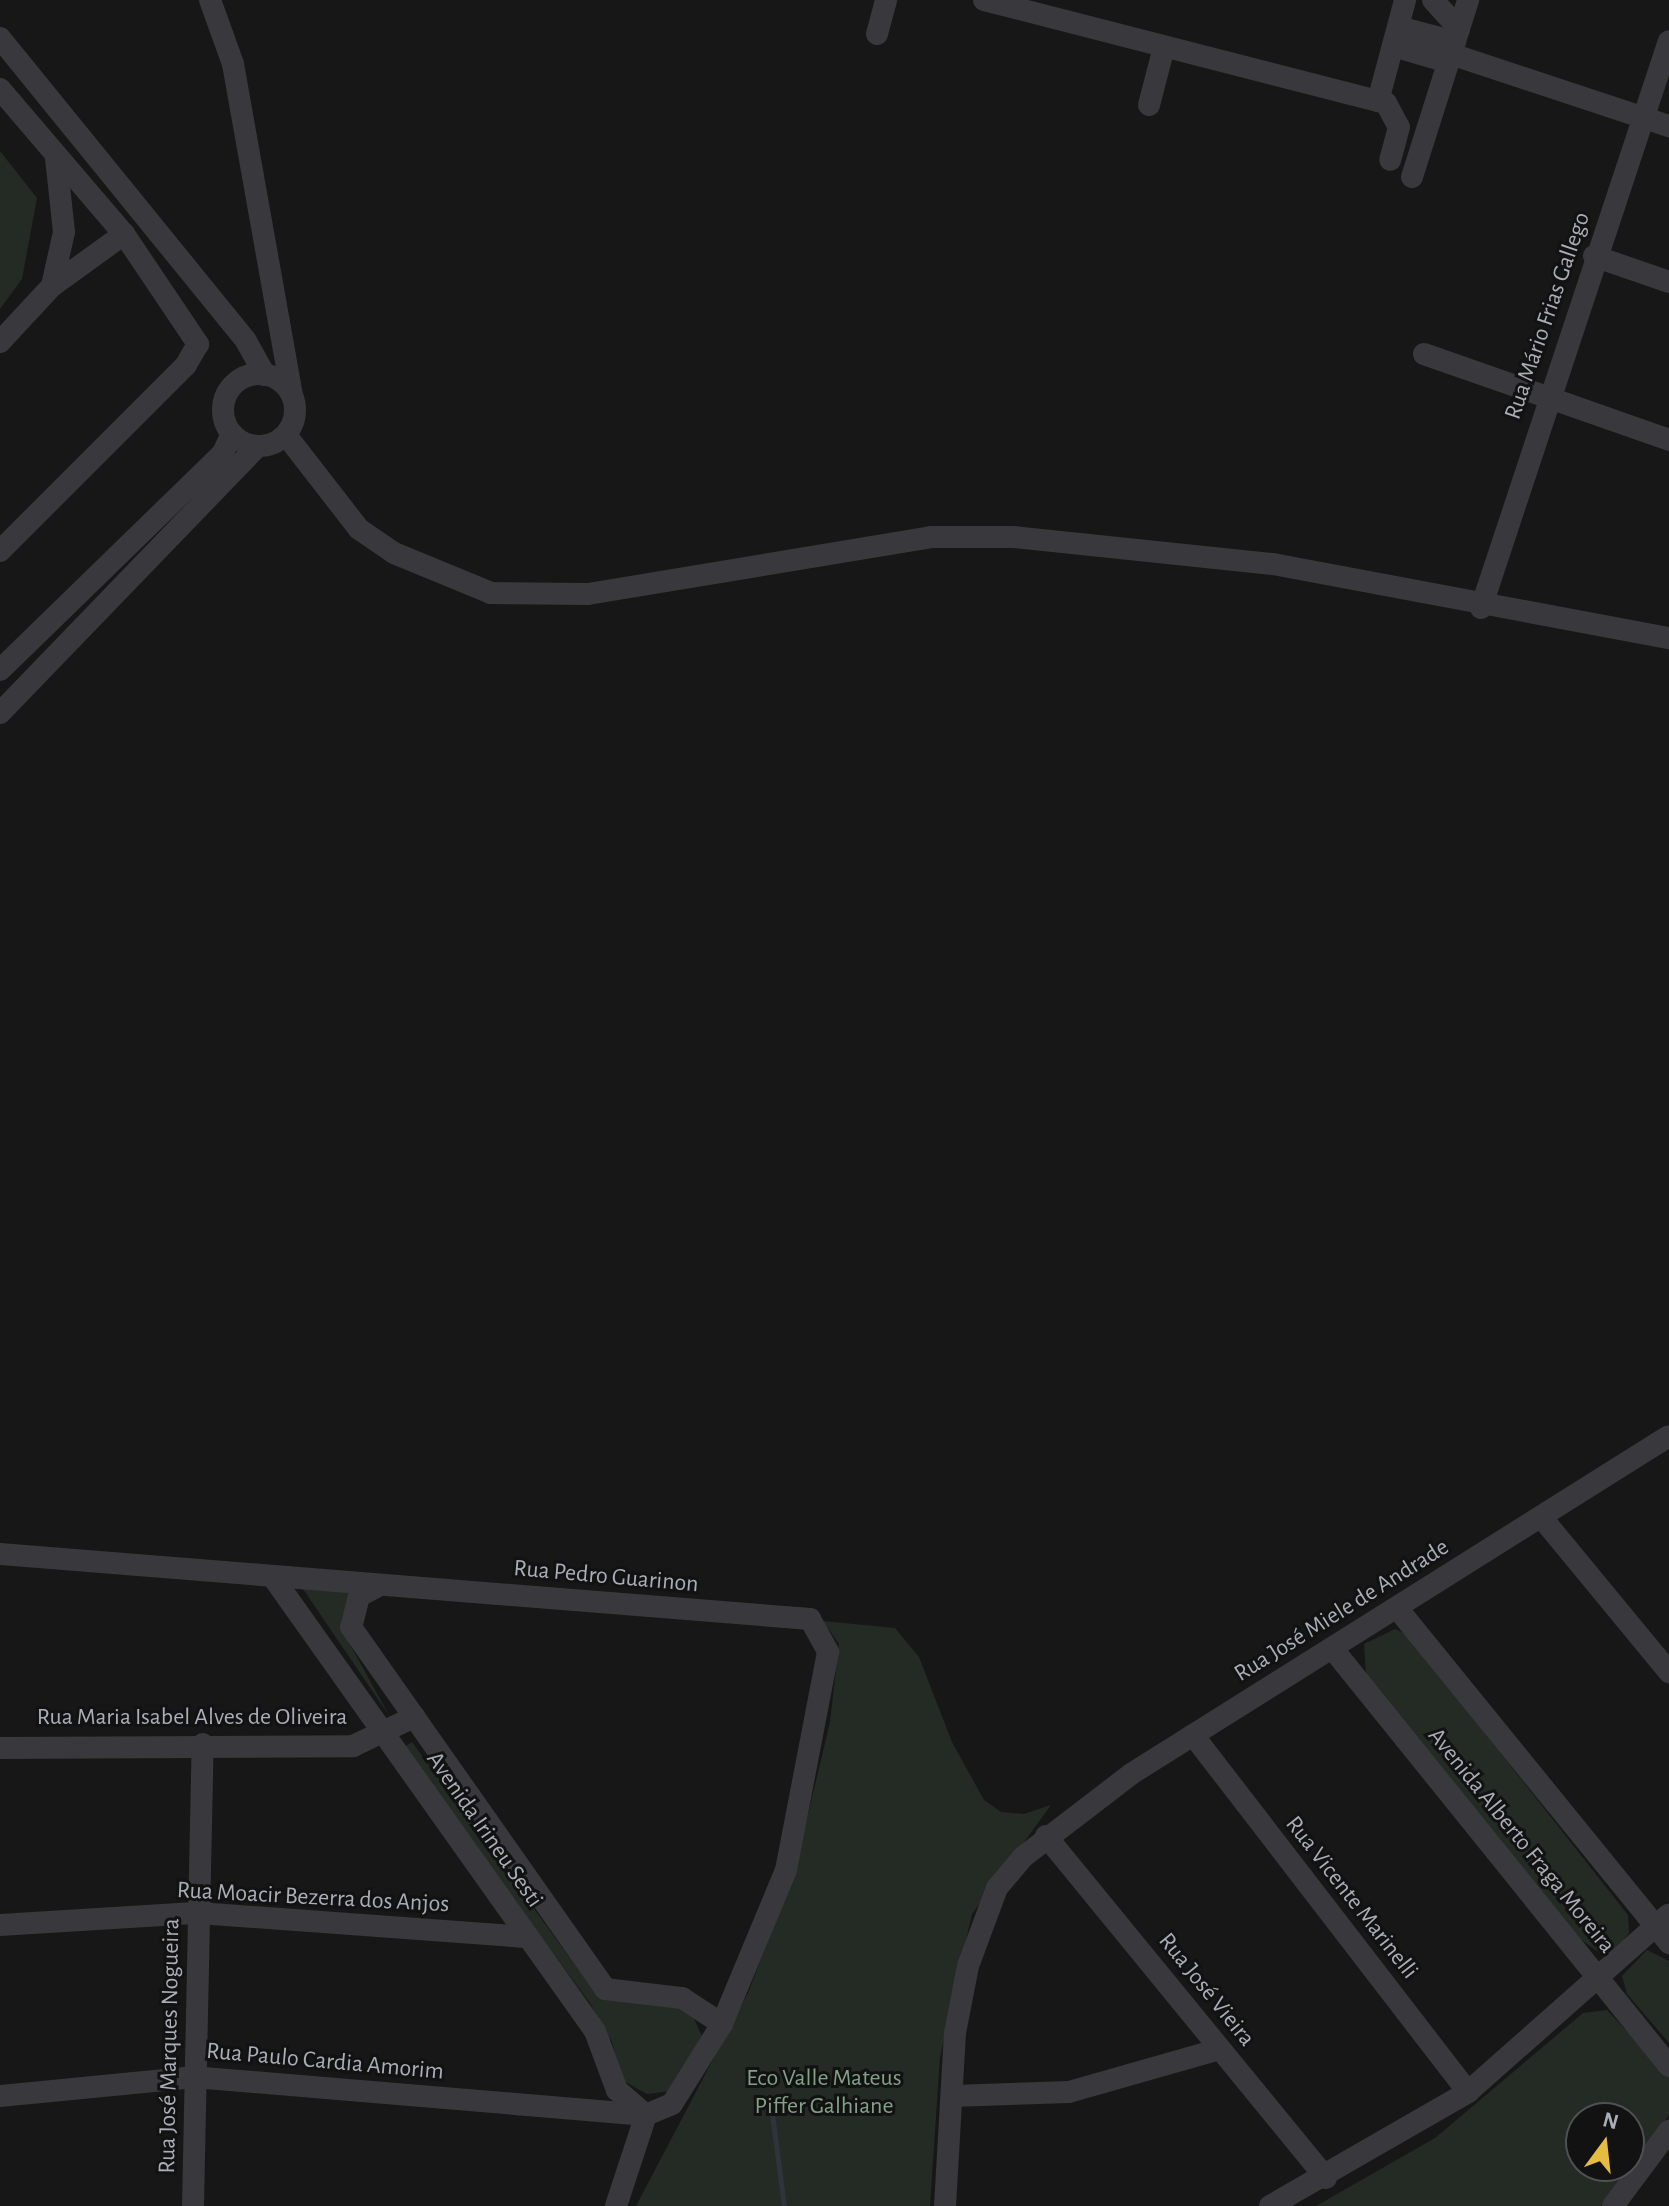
<!DOCTYPE html>
<html>
<head>
<meta charset="utf-8">
<style>
	body { margin:0 }
	#map { position:relative; width:1669px; height:2206px; overflow:hidden; background:#171718; font-family:"Alegreya Sans",sans-serif }
	div>[style] { position:absolute }
	.green>* { inset:0; background:#232b24 }
	.stream>* { height:5px; margin:-2.5px; padding:0 2.5px; transform-origin:2.5px; border-radius:2.5px; background:#2e343c }
	.minor>* { height:22px; margin:-11px; padding:0 11px; transform-origin:11px; border-radius:11px; background:#38383d }
	.minor>.ring { margin:-11px; padding:0; box-sizing:content-box; background:none; border:22px solid #38383d; border-radius:50% }
	span { translate:-50% -50%; white-space:nowrap; text-align:center; line-height:1.15; -webkit-text-stroke:6px #121213; paint-order:stroke }
	.street-label { font-size:24px; color:#aaadb7 }
	.park-label { font-size:24px; color:#82a187 }
	.north { position:absolute; left:1565px; top:2102px; width:80px; height:80px; box-sizing:border-box; background:#121213; border:2px solid #4f5055; border-radius:50%; rotate:15deg; font-size:22px; font-weight:700; line-height:32px; text-align:center; color:#aaadb7 }
	.north::after { content:''; display:block; margin:auto; width:28px; height:36px; background:#e5bb42; clip-path:polygon(50% 0,100% 100%,50% 72%,0 100%) }
</style>
</head>
<body>
<div id="map">
	<div class="green">
		<i style="clip-path:polygon(0 151px,37px 198px,22px 279px,0 309px)"></i>
		<i style="clip-path:polygon(301px 1586px,353px 1590px,347px 1639px,390px 1717px)"></i>
		<i style="clip-path:polygon(823px 1621px,895px 1628px,919px 1657px,952px 1742px,984px 1800px,1001px 1812px,1024px 1814px,1051px 1805px,972px 1914px,940px 2057px,930px 2206px,636px 2206px,748px 1993px,794px 1873px,830px 1722px,839px 1644px)"></i>
		<i style="clip-path:polygon(1395px 1629px,1407px 1634px,1628px 1915px,1629px 1933px,1618px 1947px,1600px 1953px,1580px 1939px,1366px 1675px,1364px 1644px)"></i>
		<i style="clip-path:polygon(412px 1742px,597px 1995px,677px 2008px,694px 2019px,703px 2038px,672px 2091px,647px 2094px,622px 2080px,612px 2042px,590px 2003px,401px 1749px)"></i>
		<i style="clip-path:polygon(1647px 1950px,1669px 1961px,1669px 2043px,1627px 1994px,1622px 1976px)"></i>
		<i style="clip-path:polygon(evenodd,1607px 2010px,1669px 2076px,1669px 2115px,1601px 2206px,1316px 2206px,1435px 2138px,1583px 2013px,1607px 2010px,1581px 2118px,1629px 2118px,1629px 2166px,1581px 2166px,1581px 2118px)"></i>
	</div>
	<div class="stream">
		<i style="left:771px;top:2106px;width:101px;rotate:82.6deg"></i>
	</div>
	<div class="minor">
		<i style="left:210px;top:0;width:68px;rotate:70.2deg"></i>
		<i style="left:233px;top:64px;width:335px;rotate:79.9deg"></i>
		<i style="left:984px;top:0;width:415px;rotate:14.4deg"></i>
		<i style="left:1386px;top:103px;width:27px;rotate:62deg"></i>
		<i style="left:1399px;top:127px;width:34px;rotate:105deg"></i>
		<i style="left:1433px;top:0;width:39px;rotate:48deg"></i>
		<i style="left:1398px;top:27px;width:59px;rotate:14.7deg"></i>
		<i style="left:877px;top:34px;width:35px;rotate:-75deg"></i>
		<i style="left:0;top:38px;width:390px;rotate:50.9deg"></i>
		<i style="left:246px;top:341px;width:39px;rotate:61deg"></i>
		<i style="left:1393px;top:46px;width:57px;rotate:16.2deg"></i>
		<i style="left:1451px;top:54px;width:230px;rotate:18.3deg"></i>
		<i style="left:0;top:89px;width:191px;rotate:49.5deg"></i>
		<i style="left:124px;top:234px;width:133px;rotate:56.1deg"></i>
		<i style="left:198px;top:344px;width:24px;rotate:120deg"></i>
		<i style="left:186px;top:365px;width:263px;rotate:135deg"></i>
		<i style="left:1378px;top:101px;width:105px;rotate:-75deg"></i>
		<i style="left:1149px;top:105px;width:60px;rotate:-75.5deg"></i>
		<i style="left:1412px;top:177px;width:186px;rotate:-72.4deg"></i>
		<i style="left:1594px;top:256px;width:79px;rotate:19.1deg"></i>
		<i style="left:52px;top:286px;width:55px;rotate:-77.5deg"></i>
		<i style="left:64px;top:232px;width:74px;rotate:-96.2deg"></i>
		<i style="left:0;top:342px;width:76px;rotate:-47.1deg"></i>
		<i style="left:52px;top:286px;width:89px;rotate:-35.8deg"></i>
		<i style="left:1424px;top:354px;width:260px;rotate:19.3deg"></i>
		<i class="ring" style="left:223px;top:374px;width:50px;height:50px"></i>
		<i style="left:286px;top:435px;width:119px;rotate:52.2deg"></i>
		<i style="left:359px;top:529px;width:42px;rotate:34.4deg"></i>
		<i style="left:394px;top:553px;width:105px;rotate:22.4deg"></i>
		<i style="left:491px;top:593px;width:97px;rotate:0.6deg"></i>
		<i style="left:588px;top:594px;width:348px;rotate:-9.4deg"></i>
		<i style="left:931px;top:537px;width:83px"></i>
		<i style="left:1014px;top:537px;width:260px;rotate:6deg"></i>
		<i style="left:1273px;top:564px;width:403px;rotate:10.6deg"></i>
		<i style="left:1481px;top:608px;width:597px;rotate:-71.66deg"></i>
		<i style="left:0;top:670px;width:311px;rotate:-44.2deg"></i>
		<i style="left:223px;top:453px;width:21px;rotate:-65deg"></i>
		<i style="left:0;top:713px;width:371px;rotate:-46deg"></i>
		<i style="left:1542px;top:1518px;width:200px;rotate:50.5deg"></i>
		<i style="left:0;top:1554px;width:813px;rotate:4.59deg"></i>
		<i style="left:810px;top:1619px;width:38px;rotate:61deg"></i>
		<i style="left:828px;top:1652px;width:222px;rotate:100.9deg"></i>
		<i style="left:786px;top:1870px;width:167px;rotate:112.6deg"></i>
		<i style="left:722px;top:2024px;width:94px;rotate:122deg"></i>
		<i style="left:672px;top:2104px;width:28px;rotate:157deg"></i>
		<i style="left:646px;top:2115px;width:453px;rotate:-175.2deg"></i>
		<i style="left:195px;top:2077px;width:196px;rotate:174.4deg"></i>
		<i style="left:272px;top:1576px;width:558px;rotate:54.63deg"></i>
		<i style="left:595px;top:2031px;width:63px;rotate:69.6deg"></i>
		<i style="left:617px;top:2090px;width:38px;rotate:41deg"></i>
		<i style="left:380px;top:1585px;width:24px;rotate:152deg"></i>
		<i style="left:359px;top:1596px;width:32px;rotate:104deg"></i>
		<i style="left:351px;top:1627px;width:442px;rotate:54.9deg"></i>
		<i style="left:605px;top:1989px;width:78px;rotate:6.7deg"></i>
		<i style="left:682px;top:1998px;width:48px;rotate:33deg"></i>
		<i style="left:1397px;top:1608px;width:432px;rotate:50.9deg"></i>
		<i style="left:1332px;top:1648px;width:537px;rotate:51.12deg"></i>
		<i style="left:1193px;top:1735px;width:451px;rotate:52.4deg"></i>
		<i style="left:0;top:1748px;width:353px;rotate:-0.3deg"></i>
		<i style="left:353px;top:1746px;width:68px;rotate:-25.4deg"></i>
		<i style="left:1046px;top:1836px;width:442px;rotate:50.7deg"></i>
		<i style="left:0;top:1925px;width:199px;rotate:-3.5deg"></i>
		<i style="left:199px;top:1913px;width:330px;rotate:4.2deg"></i>
		<i style="left:953px;top:2096px;width:116px;rotate:-2deg"></i>
		<i style="left:1069px;top:2092px;width:157px;rotate:-15.9deg"></i>
		<i style="left:193px;top:2206px;width:462px;rotate:-88.8deg"></i>
		<i style="left:616px;top:2206px;width:96px;rotate:-71.8deg"></i>
		<i style="left:945px;top:2206px;width:173px;rotate:-86.7deg"></i>
		<i style="left:955px;top:2033px;width:68px;rotate:-79deg"></i>
		<i style="left:968px;top:1966px;width:83px;rotate:-69.6deg"></i>
		<i style="left:997px;top:1888px;width:40px;rotate:-50deg"></i>
		<i style="left:1023px;top:1857px;width:136px;rotate:-37.5deg"></i>
		<i style="left:1131px;top:1774px;width:635px;rotate:-32.14deg"></i>
		<i style="left:1270px;top:2206px;width:228px;rotate:-29.9deg"></i>
		<i style="left:1468px;top:2092px;width:268px;rotate:-41.5deg"></i>
		<i style="left:1613px;top:2206px;width:94px;rotate:-53.3deg"></i>
	</div>
	<div class="street-label">
		<span style="left:1548px;top:316px;rotate:-71deg">Rua Mário Frias Gallego</span>
		<span style="left:606px;top:1577px;rotate:5deg">Rua Pedro Guarinon</span>
		<span style="left:1342px;top:1611px;rotate:-32deg">Rua José Miele de Andrade</span>
		<span style="left:192px;top:1718px">Rua Maria Isabel Alves de Oliveira</span>
		<span style="left:484px;top:1830px;rotate:55deg">Avenida Irineu Sesti</span>
		<span style="left:1521px;top:1841px;rotate:51deg">Avenida Alberto Fraga Moreira</span>
		<span style="left:313px;top:1898px;rotate:3deg">Rua Moacir Bezerra dos Anjos</span>
		<span style="left:1351px;top:1898px;rotate:52deg">Rua Vicente Marinelli</span>
		<span style="left:1206px;top:1990px;rotate:51deg">Rua José Vieira</span>
		<span style="left:170px;top:2046px;rotate:-89deg">Rua José Marques Nogueira</span>
		<span style="left:325px;top:2062px;rotate:5deg">Rua Paulo Cardia Amorim</span>
	</div>
	<div class="park-label">
		<span style="left:824px;top:2093px">Eco Valle Mateus<br>Piffer Galhiane</span>
	</div>
	<div class="north">N</div>
</div>
</body>
</html>
